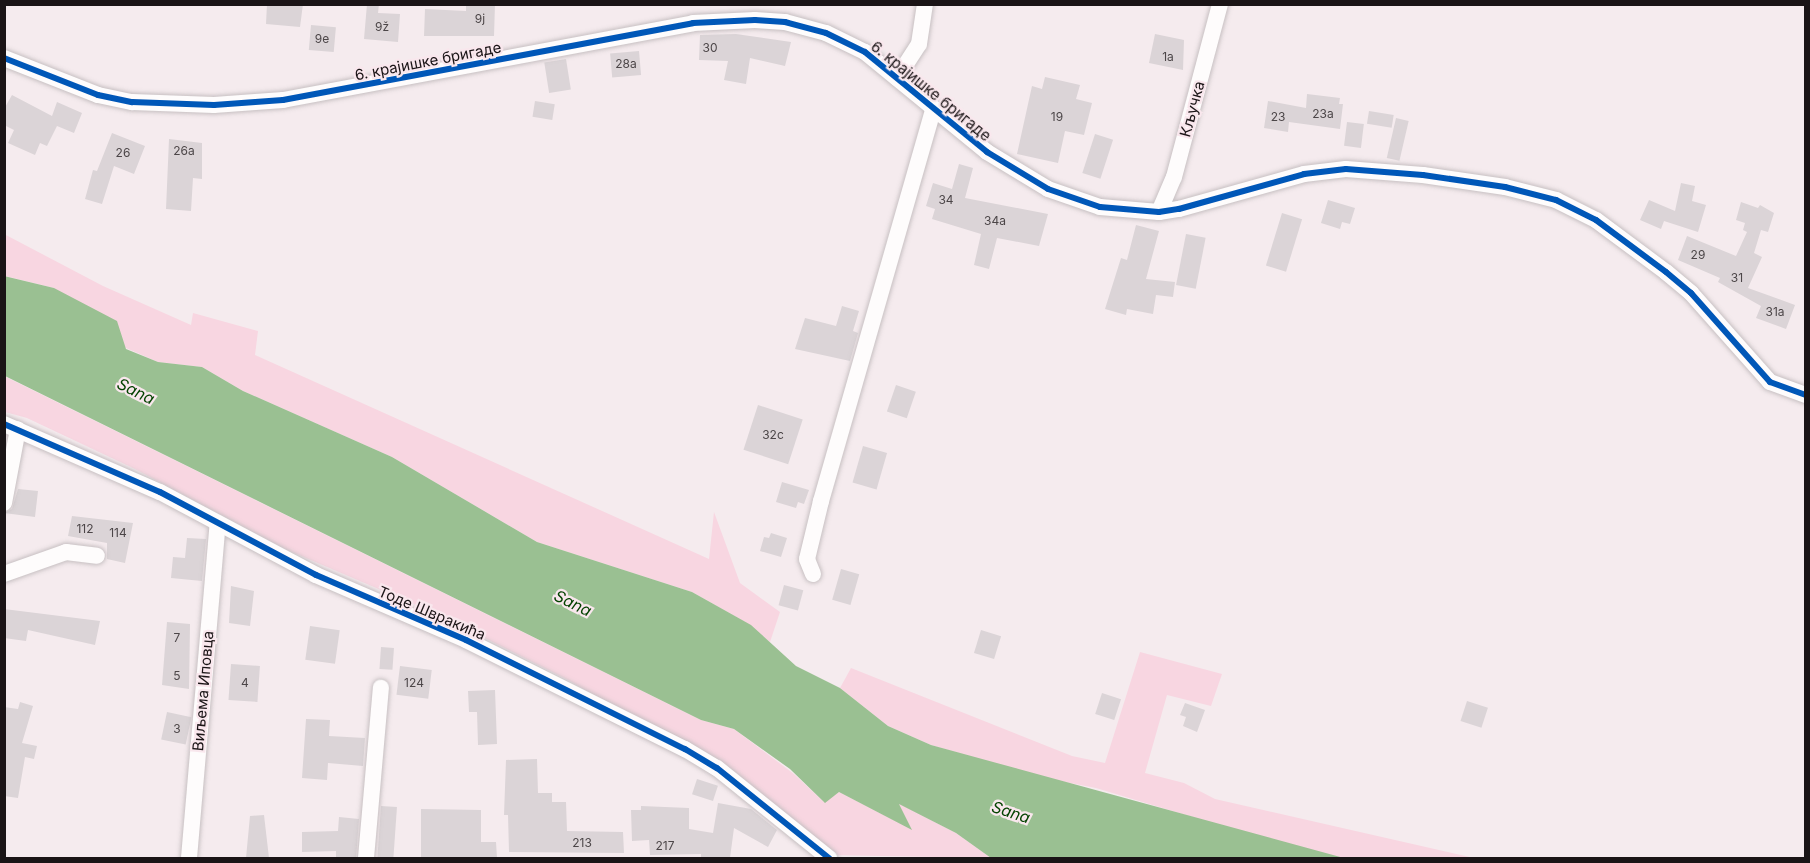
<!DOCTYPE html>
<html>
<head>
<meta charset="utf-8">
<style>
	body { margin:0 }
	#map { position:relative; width:1810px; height:863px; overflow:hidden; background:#f5ebee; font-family:Inter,sans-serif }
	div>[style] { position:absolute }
	.green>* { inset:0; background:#f8d6e1 }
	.water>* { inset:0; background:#9ac092 }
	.building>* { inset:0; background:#dbd4d7; transform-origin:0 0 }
	.roads { filter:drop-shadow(0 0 2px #c7c0c2) drop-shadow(0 0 2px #c7c0c2) }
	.minor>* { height:16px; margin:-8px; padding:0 8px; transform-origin:8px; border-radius:8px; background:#fefcfc }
	.cycleway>* { height:6px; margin:-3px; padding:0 3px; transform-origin:3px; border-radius:3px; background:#0057b8 }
	span { translate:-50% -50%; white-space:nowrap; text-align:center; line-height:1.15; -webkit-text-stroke:4.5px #f9e7ed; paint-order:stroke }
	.number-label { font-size:12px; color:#4c4648 }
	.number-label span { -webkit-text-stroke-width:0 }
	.street-label { font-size:15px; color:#1a1416 }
	.water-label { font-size:16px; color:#044300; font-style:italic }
	.frame { position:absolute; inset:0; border:6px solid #1a1416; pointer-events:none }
</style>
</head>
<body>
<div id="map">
	<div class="green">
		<i style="clip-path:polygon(4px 234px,103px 286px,191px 325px,193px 313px,258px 331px,255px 355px,709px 559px,714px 512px,740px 583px,780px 612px,770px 642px,745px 622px,692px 592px,537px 542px,392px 457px,243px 391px,202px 367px,158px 362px,126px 348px,54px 288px,5px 276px)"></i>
		<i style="clip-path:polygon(4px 376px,701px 720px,734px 729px,794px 774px,824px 802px,839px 792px,911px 829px,898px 803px,956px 833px,991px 858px,826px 855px,677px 743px,568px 680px,437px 614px,285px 549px,135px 469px,27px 418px,5px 412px)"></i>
		<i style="clip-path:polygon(1140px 652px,1222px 674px,1211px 706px,1167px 695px,1145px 773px,1184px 783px,1215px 799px,1474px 858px,1344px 858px,1305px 851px,1096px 788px,1044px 778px,931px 745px,888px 726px,840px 688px,851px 668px,1072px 756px,1105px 763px)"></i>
	</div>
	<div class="water">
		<i style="clip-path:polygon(4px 276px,54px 288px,117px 321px,126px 349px,158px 362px,202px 367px,243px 391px,392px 457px,537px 542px,692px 592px,751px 625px,796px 666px,840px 688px,888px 726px,931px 745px,1344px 858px,991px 858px,956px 833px,899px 804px,912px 830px,839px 792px,825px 803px,790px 769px,734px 729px,701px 720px,5px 376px)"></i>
	</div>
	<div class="building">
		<i style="clip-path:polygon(267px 4px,303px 4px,300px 27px,266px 24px)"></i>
		<i style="clip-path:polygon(367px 4px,379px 4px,378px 13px,400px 14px,398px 42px,364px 39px)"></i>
		<i style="clip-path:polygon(466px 4px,495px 4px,494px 36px,424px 36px,425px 9px,466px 11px)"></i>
		<i style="left:311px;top:25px;width:25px;height:25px;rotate:5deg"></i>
		<i style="clip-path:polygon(736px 34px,791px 42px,785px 66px,750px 58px,746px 84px,724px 80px,728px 61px,699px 60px,700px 35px)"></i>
		<i style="clip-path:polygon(1155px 34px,1184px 40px,1183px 70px,1149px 63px)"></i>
		<i style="left:639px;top:51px;width:24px;height:29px;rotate:85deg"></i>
		<i style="left:566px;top:59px;width:31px;height:22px;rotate:81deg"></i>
		<i style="clip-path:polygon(1045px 77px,1080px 85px,1076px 99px,1092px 103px,1084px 135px,1065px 131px,1058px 163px,1017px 154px,1032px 86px,1042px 89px)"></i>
		<i style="clip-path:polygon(1307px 94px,1340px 98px,1339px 104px,1343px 104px,1340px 129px,1289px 122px,1288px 132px,1264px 128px,1268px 101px,1306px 108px)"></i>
		<i style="clip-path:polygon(12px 95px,52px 116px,57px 102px,82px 113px,74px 133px,57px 126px,47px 146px,40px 143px,35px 155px,8px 143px,14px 130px,4px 125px,4px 109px)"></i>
		<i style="left:535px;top:101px;width:20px;height:16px;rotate:9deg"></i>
		<i style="left:1369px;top:111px;width:25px;height:13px;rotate:9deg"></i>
		<i style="left:1396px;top:118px;width:13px;height:41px;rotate:13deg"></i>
		<i style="left:1347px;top:122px;width:17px;height:24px;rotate:7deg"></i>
		<i style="clip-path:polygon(112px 133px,145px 146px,134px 174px,114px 166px,102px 204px,85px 199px,93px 170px,97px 171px)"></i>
		<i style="left:1095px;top:134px;width:19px;height:41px;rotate:18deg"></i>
		<i style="clip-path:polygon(169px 139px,202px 143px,202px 179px,193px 178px,191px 211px,166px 209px)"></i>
		<i style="clip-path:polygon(959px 164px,973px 168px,965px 198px,1048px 214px,1039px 246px,997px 238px,989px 269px,974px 265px,981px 234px,932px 219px,935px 209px,926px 206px,933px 183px,952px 189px)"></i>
		<i style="clip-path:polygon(1681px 183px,1695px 186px,1692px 201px,1706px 205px,1698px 232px,1664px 221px,1661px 229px,1640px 220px,1649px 200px,1675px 211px)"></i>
		<i style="clip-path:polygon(1328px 200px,1355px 208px,1350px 224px,1342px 222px,1340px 229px,1321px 223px)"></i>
		<i style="clip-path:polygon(1741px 202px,1758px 208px,1760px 205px,1774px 213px,1768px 232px,1761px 230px,1754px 253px,1762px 257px,1748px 288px,1795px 305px,1786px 329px,1756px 318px,1761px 306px,1718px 282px,1720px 278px,1678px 260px,1687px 236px,1736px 256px,1747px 232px,1743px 230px,1745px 223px,1736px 220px)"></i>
		<i style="left:1282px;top:213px;width:21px;height:55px;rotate:17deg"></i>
		<i style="clip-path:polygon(1136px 225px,1159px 231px,1146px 279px,1175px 282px,1173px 297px,1156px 295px,1153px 314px,1127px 309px,1126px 315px,1105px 309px,1121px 258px,1127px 260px)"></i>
		<i style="left:1186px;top:234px;width:20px;height:52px;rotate:11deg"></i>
		<i style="clip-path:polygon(842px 306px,859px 311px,853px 331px,858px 333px,850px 361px,795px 349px,805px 318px,836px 326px)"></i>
		<i style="left:896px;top:385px;width:21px;height:28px;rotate:19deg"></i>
		<i style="left:758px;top:405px;width:47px;height:47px;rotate:18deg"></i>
		<i style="left:863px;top:446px;width:25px;height:38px;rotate:16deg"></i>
		<i style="clip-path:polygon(782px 482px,809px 490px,804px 504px,798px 502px,796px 508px,776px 502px)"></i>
		<i style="clip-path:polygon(18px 489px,38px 491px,35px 517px,4px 513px,12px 509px)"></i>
		<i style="clip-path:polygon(72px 516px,133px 523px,125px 563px,107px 559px,107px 543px,68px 536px)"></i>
		<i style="clip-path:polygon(771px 533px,787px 538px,781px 557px,760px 551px,764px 537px,769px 538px)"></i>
		<i style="clip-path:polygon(187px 538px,206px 539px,202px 581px,171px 578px,173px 557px,185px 558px)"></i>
		<i style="left:841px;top:569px;width:19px;height:32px;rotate:16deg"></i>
		<i style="left:784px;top:585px;width:20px;height:21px;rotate:15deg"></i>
		<i style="clip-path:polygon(231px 586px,254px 591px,250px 626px,229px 623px)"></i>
		<i style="clip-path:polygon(4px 609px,100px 621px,95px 645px,28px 630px,26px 641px,4px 638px)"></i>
		<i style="clip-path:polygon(167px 622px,190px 624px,189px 689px,162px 685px)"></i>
		<i style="left:310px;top:626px;width:30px;height:34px;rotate:8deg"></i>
		<i style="left:981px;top:630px;width:21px;height:24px;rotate:17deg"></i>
		<i style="left:381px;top:647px;width:13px;height:22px;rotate:4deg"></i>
		<i style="left:231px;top:664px;width:29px;height:36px;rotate:4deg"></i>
		<i style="left:400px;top:666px;width:32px;height:29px;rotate:7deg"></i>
		<i style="clip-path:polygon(495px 690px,497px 744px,478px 745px,477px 712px,469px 712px,468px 691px)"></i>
		<i style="left:1102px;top:693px;width:20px;height:22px;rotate:18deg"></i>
		<i style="left:1467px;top:701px;width:22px;height:21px;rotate:18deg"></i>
		<i style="clip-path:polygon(20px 702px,33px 706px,22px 743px,37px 746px,34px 759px,25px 757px,18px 798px,4px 796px,4px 707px,18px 709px)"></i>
		<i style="clip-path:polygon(1185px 703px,1205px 710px,1197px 732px,1183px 726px,1186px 717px,1180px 715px)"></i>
		<i style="left:167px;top:712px;width:25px;height:28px;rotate:12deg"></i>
		<i style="clip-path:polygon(306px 719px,330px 720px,329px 736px,365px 738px,363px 766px,328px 763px,327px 780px,302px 778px)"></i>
		<i style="clip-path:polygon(537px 759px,538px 793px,552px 793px,552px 802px,566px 802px,567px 831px,623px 832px,624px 853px,509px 852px,508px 815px,504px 815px,506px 760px)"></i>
		<i style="left:697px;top:779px;width:22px;height:16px;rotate:18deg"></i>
		<i style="clip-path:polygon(718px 803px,751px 809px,777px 830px,768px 847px,734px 828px,730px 858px,701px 858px,701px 854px,650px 855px,649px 840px,632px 841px,631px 810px,641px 810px,641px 806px,689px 808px,689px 829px,713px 833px)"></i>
		<i style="left:381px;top:806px;width:16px;height:52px;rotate:4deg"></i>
		<i style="clip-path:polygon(421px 809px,481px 810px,481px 842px,496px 842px,497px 858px,421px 858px)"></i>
		<i style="clip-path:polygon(264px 815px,269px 858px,246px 858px,250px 816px)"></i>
		<i style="clip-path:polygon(339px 817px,359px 819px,356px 858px,336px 857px,336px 851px,302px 852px,302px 832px,338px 831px)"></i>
	</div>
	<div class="roads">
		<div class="minor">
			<i style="left:4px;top:58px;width:101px;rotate:21.5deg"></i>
			<i style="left:98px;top:95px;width:35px;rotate:12deg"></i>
			<i style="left:132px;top:102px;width:82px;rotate:2.1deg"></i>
			<i style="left:214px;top:105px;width:69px;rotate:-4.1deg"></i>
			<i style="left:283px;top:100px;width:417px;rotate:-10.6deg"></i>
			<i style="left:693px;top:23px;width:62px;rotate:-2.8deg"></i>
			<i style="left:755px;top:20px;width:30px;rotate:4deg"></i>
			<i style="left:785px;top:22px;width:42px;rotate:15deg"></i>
			<i style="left:826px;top:33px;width:43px;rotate:26deg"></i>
			<i style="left:865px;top:52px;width:158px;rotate:39.3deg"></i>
			<i style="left:987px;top:152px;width:71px;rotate:31.2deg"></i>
			<i style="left:1048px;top:189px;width:55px;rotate:19.1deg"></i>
			<i style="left:1100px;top:207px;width:59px;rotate:4.8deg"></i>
			<i style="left:1159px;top:212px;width:20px;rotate:-9deg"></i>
			<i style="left:1179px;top:209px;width:130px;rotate:-15.6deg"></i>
			<i style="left:1304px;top:174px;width:42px;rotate:-6.8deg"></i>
			<i style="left:1346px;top:169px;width:77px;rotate:4.5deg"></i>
			<i style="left:1423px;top:175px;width:83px;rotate:8.3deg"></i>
			<i style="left:1505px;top:187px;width:53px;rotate:14.3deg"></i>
			<i style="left:1556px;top:200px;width:45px;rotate:26.6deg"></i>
			<i style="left:1596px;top:220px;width:87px;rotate:36.6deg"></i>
			<i style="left:1666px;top:272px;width:33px;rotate:40deg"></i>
			<i style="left:1691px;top:293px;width:119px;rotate:48.4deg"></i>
			<i style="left:1770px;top:382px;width:38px;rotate:20deg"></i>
			<i style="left:897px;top:78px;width:40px;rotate:-57.1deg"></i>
			<i style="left:919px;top:44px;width:40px;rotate:-81.5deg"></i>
			<i style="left:1159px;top:212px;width:38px;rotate:-67deg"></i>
			<i style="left:1174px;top:177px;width:179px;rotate:-75.1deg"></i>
			<i style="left:4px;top:424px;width:170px;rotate:23.6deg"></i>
			<i style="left:160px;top:492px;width:177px;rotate:28deg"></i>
			<i style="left:316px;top:575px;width:163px;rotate:23.4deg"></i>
			<i style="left:466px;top:640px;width:245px;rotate:26.5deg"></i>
			<i style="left:685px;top:749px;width:37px;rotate:31deg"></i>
			<i style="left:717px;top:768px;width:144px;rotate:38.8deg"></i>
			<i style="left:4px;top:503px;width:75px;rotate:-79.3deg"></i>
			<i style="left:4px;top:574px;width:66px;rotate:-19.5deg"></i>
			<i style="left:66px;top:552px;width:31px;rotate:7deg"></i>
			<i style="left:813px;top:574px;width:16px;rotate:-112deg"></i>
			<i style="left:807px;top:559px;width:60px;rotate:-76.4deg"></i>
			<i style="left:821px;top:501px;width:407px;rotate:-74deg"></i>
			<i style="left:189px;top:858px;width:336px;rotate:-85.1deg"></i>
			<i style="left:366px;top:858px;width:171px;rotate:-85deg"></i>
		</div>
	</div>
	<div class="cycleway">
		<i style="left:4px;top:58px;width:101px;rotate:21.5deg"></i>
		<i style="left:98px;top:95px;width:35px;rotate:12deg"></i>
		<i style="left:132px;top:102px;width:82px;rotate:2.1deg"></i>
		<i style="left:214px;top:105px;width:69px;rotate:-4.1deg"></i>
		<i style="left:283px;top:100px;width:417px;rotate:-10.6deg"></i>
		<i style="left:693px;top:23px;width:62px;rotate:-2.8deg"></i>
		<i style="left:755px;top:20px;width:30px;rotate:4deg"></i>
		<i style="left:785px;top:22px;width:42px;rotate:15deg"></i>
		<i style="left:826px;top:33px;width:43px;rotate:26deg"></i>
		<i style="left:865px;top:52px;width:158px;rotate:39.3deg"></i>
		<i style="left:987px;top:152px;width:71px;rotate:31.2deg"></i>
		<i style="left:1048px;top:189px;width:55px;rotate:19.1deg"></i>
		<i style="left:1100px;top:207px;width:59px;rotate:4.8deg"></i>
		<i style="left:1159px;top:212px;width:20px;rotate:-9deg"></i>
		<i style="left:1179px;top:209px;width:130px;rotate:-15.6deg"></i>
		<i style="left:1304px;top:174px;width:42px;rotate:-6.8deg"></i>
		<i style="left:1346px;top:169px;width:77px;rotate:4.5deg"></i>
		<i style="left:1423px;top:175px;width:83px;rotate:8.3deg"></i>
		<i style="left:1505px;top:187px;width:53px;rotate:14.3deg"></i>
		<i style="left:1556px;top:200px;width:45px;rotate:26.6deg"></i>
		<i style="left:1596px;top:220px;width:87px;rotate:36.6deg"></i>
		<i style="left:1666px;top:272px;width:33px;rotate:40deg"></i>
		<i style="left:1691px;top:293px;width:119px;rotate:48.4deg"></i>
		<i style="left:1770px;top:382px;width:38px;rotate:20deg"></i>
		<i style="left:4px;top:424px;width:170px;rotate:23.6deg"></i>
		<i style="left:160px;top:492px;width:177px;rotate:28deg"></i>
		<i style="left:316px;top:575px;width:163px;rotate:23.4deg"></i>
		<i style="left:466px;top:640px;width:245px;rotate:26.5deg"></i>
		<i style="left:685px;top:749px;width:37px;rotate:31deg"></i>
		<i style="left:717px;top:768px;width:144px;rotate:38.8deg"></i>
	</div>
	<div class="number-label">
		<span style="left:480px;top:19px">9j</span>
		<span style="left:382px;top:27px">9ž</span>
		<span style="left:322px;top:39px">9e</span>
		<span style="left:710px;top:48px">30</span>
		<span style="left:1168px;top:57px">1a</span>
		<span style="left:626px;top:64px">28a</span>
		<span style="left:1323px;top:114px">23a</span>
		<span style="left:1057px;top:117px">19</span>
		<span style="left:1278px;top:117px">23</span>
		<span style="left:184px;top:151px">26a</span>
		<span style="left:123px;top:153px">26</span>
		<span style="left:946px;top:200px">34</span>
		<span style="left:995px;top:221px">34a</span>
		<span style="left:1698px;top:255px">29</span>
		<span style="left:1737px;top:278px">31</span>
		<span style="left:1775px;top:312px">31a</span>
		<span style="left:773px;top:435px">32c</span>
		<span style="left:85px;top:529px">112</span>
		<span style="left:118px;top:533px">114</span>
		<span style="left:177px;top:638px">7</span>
		<span style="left:177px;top:676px">5</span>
		<span style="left:245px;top:683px">4</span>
		<span style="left:414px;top:683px">124</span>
		<span style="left:177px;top:729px">3</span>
		<span style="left:582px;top:843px">213</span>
		<span style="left:665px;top:846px">217</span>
	</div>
	<div class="street-label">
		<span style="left:428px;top:61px;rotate:-11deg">6. крајишке бригаде</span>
		<span style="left:931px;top:91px;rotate:39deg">6. крајишке бригаде</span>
		<span style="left:1192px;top:109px;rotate:-75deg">Кључка</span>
		<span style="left:432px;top:613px;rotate:23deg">Тоде Швракића</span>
		<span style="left:203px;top:691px;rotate:-85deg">Виљема Иповца</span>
	</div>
	<div class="water-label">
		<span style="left:136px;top:391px;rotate:26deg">Sana</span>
		<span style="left:573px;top:603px;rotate:26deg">Sana</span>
		<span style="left:1011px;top:812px;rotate:18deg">Sana</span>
	</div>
	<div class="frame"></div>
</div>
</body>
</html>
